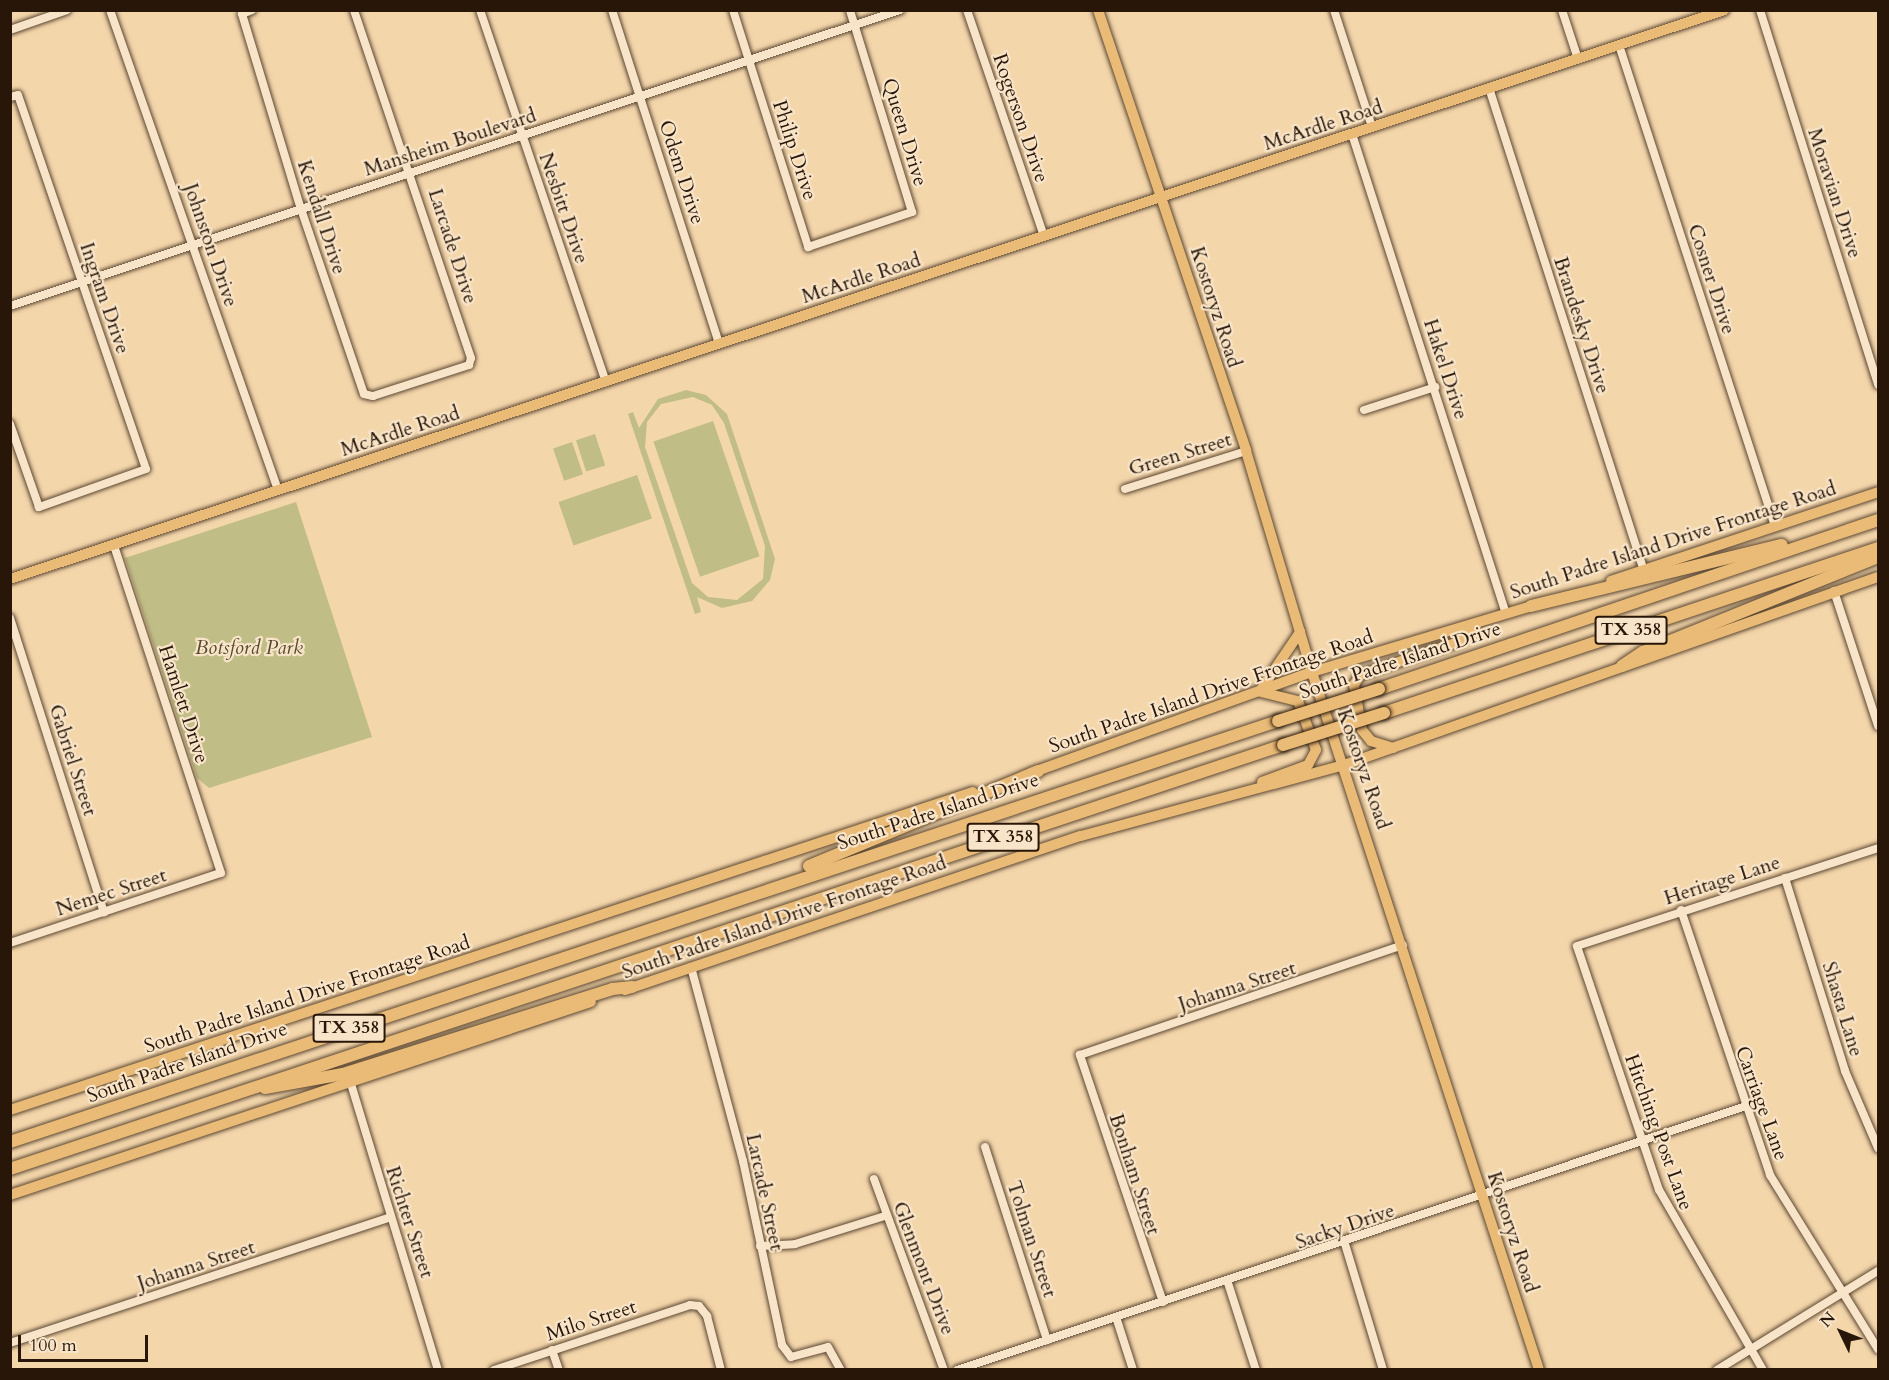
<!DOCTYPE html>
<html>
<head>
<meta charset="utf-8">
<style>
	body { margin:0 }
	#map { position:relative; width:1889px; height:1380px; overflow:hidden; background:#f4d6ab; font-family:Cardo,serif }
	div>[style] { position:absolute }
	.green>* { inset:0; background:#c0bd86; transform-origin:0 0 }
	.roads { filter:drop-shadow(0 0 2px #5b4732) drop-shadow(0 0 2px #5b4732) }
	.minor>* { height:8px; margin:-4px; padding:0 4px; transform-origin:4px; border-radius:4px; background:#f8e4c8 }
	.major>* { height:10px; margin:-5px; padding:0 5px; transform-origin:5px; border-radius:5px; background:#eabb76 }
	.highway>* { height:12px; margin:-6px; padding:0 6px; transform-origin:6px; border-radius:6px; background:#eabb76 }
	.bridges { filter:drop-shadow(0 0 2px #281709) drop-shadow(0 0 2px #281709) }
	.highway-bridge>* { height:12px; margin:-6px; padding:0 6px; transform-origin:6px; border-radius:6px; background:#eabb76 }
	span { translate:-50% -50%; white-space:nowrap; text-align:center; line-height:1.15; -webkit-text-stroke:4.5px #f8e4c8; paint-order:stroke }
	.shield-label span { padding:2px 4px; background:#f8e4c8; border:2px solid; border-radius:4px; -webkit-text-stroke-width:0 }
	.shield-label { font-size:18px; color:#281709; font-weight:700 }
	.street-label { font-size:20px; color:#281709 }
	.park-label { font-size:20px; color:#56492e; font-style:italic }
	.frame { position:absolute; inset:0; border:12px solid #281709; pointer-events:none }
	.north { position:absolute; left:1811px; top:1302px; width:60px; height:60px; -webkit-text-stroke:4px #f8e4c8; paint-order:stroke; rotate:313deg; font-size:16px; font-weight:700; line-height:24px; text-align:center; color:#281709 }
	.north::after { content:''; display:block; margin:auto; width:21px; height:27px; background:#281709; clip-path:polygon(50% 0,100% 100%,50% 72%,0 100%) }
	.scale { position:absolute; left:18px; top:1335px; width:130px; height:27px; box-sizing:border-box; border:3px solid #281709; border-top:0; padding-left:8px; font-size:18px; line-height:21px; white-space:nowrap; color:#281709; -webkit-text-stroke:4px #f8e4c8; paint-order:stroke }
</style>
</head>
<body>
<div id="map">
	<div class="green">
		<i style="clip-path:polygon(evenodd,686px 390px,706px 395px,727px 414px,775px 559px,770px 580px,752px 601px,722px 608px,697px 597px,701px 612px,695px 614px,628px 414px,633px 412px,639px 428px,658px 399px,686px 390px,693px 397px,712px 405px,724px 423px,765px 546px,763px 579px,737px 600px,708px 597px,692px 583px,645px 447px,647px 422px,661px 404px,693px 397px)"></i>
		<i style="left:713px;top:421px;width:143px;height:63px;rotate:71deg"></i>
		<i style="left:595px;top:434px;width:33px;height:20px;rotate:72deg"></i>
		<i style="left:572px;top:442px;width:34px;height:20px;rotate:71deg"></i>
		<i style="left:637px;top:475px;width:46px;height:83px;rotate:71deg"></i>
		<i style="clip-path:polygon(296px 502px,372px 737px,209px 788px,197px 778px,125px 558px)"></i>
	</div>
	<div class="roads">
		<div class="minor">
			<i style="left:110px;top:10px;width:509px;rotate:70.71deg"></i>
			<i style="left:252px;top:10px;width:11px;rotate:158deg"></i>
			<i style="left:242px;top:14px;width:204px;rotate:73.2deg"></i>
			<i style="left:301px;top:209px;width:195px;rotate:71.2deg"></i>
			<i style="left:364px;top:394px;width:9px;rotate:13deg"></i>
			<i style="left:373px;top:396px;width:101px;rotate:-17.9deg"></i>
			<i style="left:469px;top:365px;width:7px;rotate:-74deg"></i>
			<i style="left:471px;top:358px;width:367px;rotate:-108.6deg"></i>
			<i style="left:480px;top:10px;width:393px;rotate:71.3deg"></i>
			<i style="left:612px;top:10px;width:351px;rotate:72.2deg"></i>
			<i style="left:733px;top:10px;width:249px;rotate:72.4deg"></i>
			<i style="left:808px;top:247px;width:110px;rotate:-18.6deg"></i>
			<i style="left:912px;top:212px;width:211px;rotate:-107.1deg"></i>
			<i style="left:967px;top:10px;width:239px;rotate:71.2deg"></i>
			<i style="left:1334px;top:10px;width:123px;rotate:72deg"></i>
			<i style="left:1562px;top:10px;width:52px;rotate:71.9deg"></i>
			<i style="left:1760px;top:10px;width:393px;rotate:72.5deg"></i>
			<i style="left:10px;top:30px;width:60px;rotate:-19.3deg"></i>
			<i style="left:1619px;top:45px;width:503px;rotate:72.03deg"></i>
			<i style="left:1489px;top:88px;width:507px;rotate:72.21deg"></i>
			<i style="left:10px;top:97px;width:8px;rotate:-14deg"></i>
			<i style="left:18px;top:95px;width:395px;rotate:71.1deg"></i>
			<i style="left:146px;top:469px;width:114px;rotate:160.4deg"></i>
			<i style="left:39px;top:507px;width:88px;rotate:-109.3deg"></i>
			<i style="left:1352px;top:134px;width:504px;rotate:72.21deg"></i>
			<i style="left:10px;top:306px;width:938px;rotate:-18.4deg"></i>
			<i style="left:1364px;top:410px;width:75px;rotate:-17.9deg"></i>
			<i style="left:1125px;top:489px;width:127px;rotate:-17.4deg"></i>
			<i style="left:1834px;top:591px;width:142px;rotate:71.9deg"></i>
			<i style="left:10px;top:618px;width:309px;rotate:72.3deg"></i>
			<i style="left:1785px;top:878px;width:202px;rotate:72.7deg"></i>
			<i style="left:1845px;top:1071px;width:84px;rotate:66.8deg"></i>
			<i style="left:1681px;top:910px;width:280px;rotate:71.4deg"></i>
			<i style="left:1770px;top:1175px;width:205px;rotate:58.2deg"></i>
			<i style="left:10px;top:943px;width:222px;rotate:-18.4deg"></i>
			<i style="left:221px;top:873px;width:345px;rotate:-108.1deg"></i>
			<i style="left:691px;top:967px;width:201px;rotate:75deg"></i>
			<i style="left:743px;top:1161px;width:188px;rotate:78deg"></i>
			<i style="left:782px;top:1345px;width:15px;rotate:53deg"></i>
			<i style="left:791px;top:1357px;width:38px;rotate:-15deg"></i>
			<i style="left:828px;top:1347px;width:26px;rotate:61deg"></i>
			<i style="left:351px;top:1084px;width:299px;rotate:73.1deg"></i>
			<i style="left:985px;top:1147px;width:203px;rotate:72.2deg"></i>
			<i style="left:874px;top:1179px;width:203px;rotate:69.9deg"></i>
			<i style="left:1345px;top:1244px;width:132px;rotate:73.2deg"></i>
			<i style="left:760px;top:1246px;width:35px;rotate:-3deg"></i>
			<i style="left:795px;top:1244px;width:94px;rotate:-17.3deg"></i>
			<i style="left:1228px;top:1283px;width:91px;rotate:72.2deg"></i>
			<i style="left:1163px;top:1302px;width:261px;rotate:-108.6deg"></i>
			<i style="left:1080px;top:1055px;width:341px;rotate:-18.8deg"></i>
			<i style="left:1116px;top:1317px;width:56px;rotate:72.2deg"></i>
			<i style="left:10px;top:1343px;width:401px;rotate:-18.3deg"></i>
			<i style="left:552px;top:1350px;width:21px;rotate:71deg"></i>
			<i style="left:494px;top:1370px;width:206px;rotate:-18.3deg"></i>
			<i style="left:690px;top:1305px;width:9px;rotate:6deg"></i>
			<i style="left:699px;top:1306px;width:13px;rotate:51deg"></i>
			<i style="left:707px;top:1316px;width:56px;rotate:75.5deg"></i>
			<i style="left:957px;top:1370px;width:829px;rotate:-18.5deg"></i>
			<i style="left:1717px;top:1370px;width:189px;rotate:-31.6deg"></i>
			<i style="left:1763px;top:1370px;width:208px;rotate:-120deg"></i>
			<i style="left:1659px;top:1190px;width:257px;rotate:-108.6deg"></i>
			<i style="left:1577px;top:946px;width:317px;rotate:-18deg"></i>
		</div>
		<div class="major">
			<i style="left:1098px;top:10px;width:465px;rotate:71.4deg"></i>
			<i style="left:1246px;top:451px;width:231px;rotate:73.4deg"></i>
			<i style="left:1312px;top:672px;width:734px;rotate:71.98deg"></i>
			<i style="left:10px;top:579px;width:1806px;rotate:-18.36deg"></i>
			<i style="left:1611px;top:581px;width:281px;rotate:-18.4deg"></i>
			<i style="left:1262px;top:688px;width:68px;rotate:-55.8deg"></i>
			<i style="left:1261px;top:692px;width:38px;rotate:14deg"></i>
			<i style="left:1298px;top:701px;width:52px;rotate:69.8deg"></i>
			<i style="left:1316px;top:750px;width:17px;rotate:118deg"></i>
			<i style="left:1308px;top:765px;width:49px;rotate:159.7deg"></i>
			<i style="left:1393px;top:748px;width:23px;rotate:-162deg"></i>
			<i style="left:1371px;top:741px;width:14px;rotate:-129deg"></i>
			<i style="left:1362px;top:730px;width:46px;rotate:-100.1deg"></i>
			<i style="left:1354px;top:685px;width:12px;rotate:-59deg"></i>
			<i style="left:1360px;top:675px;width:107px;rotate:-18.6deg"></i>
			<i style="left:1461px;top:641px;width:23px;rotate:-47deg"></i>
			<i style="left:1031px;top:773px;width:299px;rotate:-19.8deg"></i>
			<i style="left:1312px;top:672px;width:237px;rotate:-16.7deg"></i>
			<i style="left:625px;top:990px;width:481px;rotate:-18.7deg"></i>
			<i style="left:1081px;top:836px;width:272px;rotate:-15.1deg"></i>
			<i style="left:1344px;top:765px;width:566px;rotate:-19.4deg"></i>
			<i style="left:10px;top:1110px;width:1014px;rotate:-18.27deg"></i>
			<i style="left:10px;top:1195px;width:612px;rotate:-18.38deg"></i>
		</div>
		<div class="highway">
			<i style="left:1531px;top:606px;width:258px;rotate:-13.7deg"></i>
			<i style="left:1622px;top:666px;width:25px;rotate:-34deg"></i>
			<i style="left:1643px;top:652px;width:253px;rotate:-22deg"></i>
			<i style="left:1379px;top:689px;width:527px;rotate:-18.71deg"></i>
			<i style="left:1384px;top:713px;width:521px;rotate:-18.47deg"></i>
			<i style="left:809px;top:866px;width:248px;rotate:-22.5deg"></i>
			<i style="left:265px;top:1088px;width:79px;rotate:-10.2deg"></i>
			<i style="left:343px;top:1074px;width:282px;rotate:-17.5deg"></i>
			<i style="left:612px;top:989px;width:20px;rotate:-6deg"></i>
			<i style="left:10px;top:1142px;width:1336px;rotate:-18.37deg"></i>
			<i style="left:10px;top:1169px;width:1342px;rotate:-18.42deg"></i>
		</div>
	</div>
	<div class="bridges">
		<div class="highway-bridge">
			<i style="left:1278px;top:721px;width:106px;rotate:-17.6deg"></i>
			<i style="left:1283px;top:745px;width:106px;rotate:-17.6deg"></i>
		</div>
	</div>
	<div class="shield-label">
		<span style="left:1631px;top:630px">TX 358</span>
		<span style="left:1003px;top:837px">TX 358</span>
		<span style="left:349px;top:1028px">TX 358</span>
	</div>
	<div class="street-label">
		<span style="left:1021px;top:118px;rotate:71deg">Rogerson Drive</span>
		<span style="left:1323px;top:125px;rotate:-18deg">McArdle Road</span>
		<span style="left:905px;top:132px;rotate:73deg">Queen Drive</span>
		<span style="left:450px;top:142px;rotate:-18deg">Mansheim Boulevard</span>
		<span style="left:795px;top:150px;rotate:72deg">Philip Drive</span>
		<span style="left:682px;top:172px;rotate:72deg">Odem Drive</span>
		<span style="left:1835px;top:193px;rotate:72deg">Moravian Drive</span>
		<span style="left:564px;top:208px;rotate:71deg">Nesbitt Drive</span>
		<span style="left:322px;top:217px;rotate:72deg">Kendall Drive</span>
		<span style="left:211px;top:245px;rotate:71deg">Johnston Drive</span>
		<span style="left:453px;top:246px;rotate:72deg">Larcade Drive</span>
		<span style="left:861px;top:278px;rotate:-18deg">McArdle Road</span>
		<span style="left:1712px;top:279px;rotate:72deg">Cosner Drive</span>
		<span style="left:105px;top:298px;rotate:71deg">Ingram Drive</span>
		<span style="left:1216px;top:307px;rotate:72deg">Kostoryz Road</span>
		<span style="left:1582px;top:325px;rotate:72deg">Brandesky Drive</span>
		<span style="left:1446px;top:369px;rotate:72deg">Hakel Drive</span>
		<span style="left:400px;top:431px;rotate:-18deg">McArdle Road</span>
		<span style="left:1180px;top:454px;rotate:-17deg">Green Street</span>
		<span style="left:1673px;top:540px;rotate:-18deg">South Padre Island Drive Frontage Road</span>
		<span style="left:1400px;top:660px;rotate:-18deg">South Padre Island Drive</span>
		<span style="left:1211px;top:691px;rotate:-19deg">South Padre Island Drive Frontage Road</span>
		<span style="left:184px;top:704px;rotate:72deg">Hamlett Drive</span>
		<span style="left:73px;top:760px;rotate:72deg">Gabriel Street</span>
		<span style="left:1364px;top:769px;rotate:71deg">Kostoryz Road</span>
		<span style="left:938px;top:811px;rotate:-18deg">South Padre Island Drive</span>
		<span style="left:1722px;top:880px;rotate:-18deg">Heritage Lane</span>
		<span style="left:111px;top:892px;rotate:-18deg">Nemec Street</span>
		<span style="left:784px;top:917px;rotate:-19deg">South Padre Island Drive Frontage Road</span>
		<span style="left:1237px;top:986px;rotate:-18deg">Johanna Street</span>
		<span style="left:307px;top:994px;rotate:-18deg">South Padre Island Drive Frontage Road</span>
		<span style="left:1843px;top:1009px;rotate:73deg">Shasta Lane</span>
		<span style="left:187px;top:1062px;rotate:-19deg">South Padre Island Drive</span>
		<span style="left:1762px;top:1103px;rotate:70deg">Carriage Lane</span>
		<span style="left:1659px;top:1132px;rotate:70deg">Hitching Post Lane</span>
		<span style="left:1135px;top:1174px;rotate:72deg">Bonham Street</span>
		<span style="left:765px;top:1192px;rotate:78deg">Larcade Street</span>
		<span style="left:410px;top:1222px;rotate:72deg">Richter Street</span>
		<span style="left:1345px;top:1226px;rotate:-19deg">Sacky Drive</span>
		<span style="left:1513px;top:1232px;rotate:72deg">Kostoryz Road</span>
		<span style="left:1032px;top:1239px;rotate:72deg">Tolman Street</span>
		<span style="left:196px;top:1265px;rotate:-18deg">Johanna Street</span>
		<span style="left:924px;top:1268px;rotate:69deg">Glenmont Drive</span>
		<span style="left:591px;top:1320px;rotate:-18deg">Milo Street</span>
	</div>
	<div class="park-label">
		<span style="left:249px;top:647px">Botsford Park</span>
	</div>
	<div class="frame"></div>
	<div class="north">N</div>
	<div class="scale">100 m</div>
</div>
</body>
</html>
